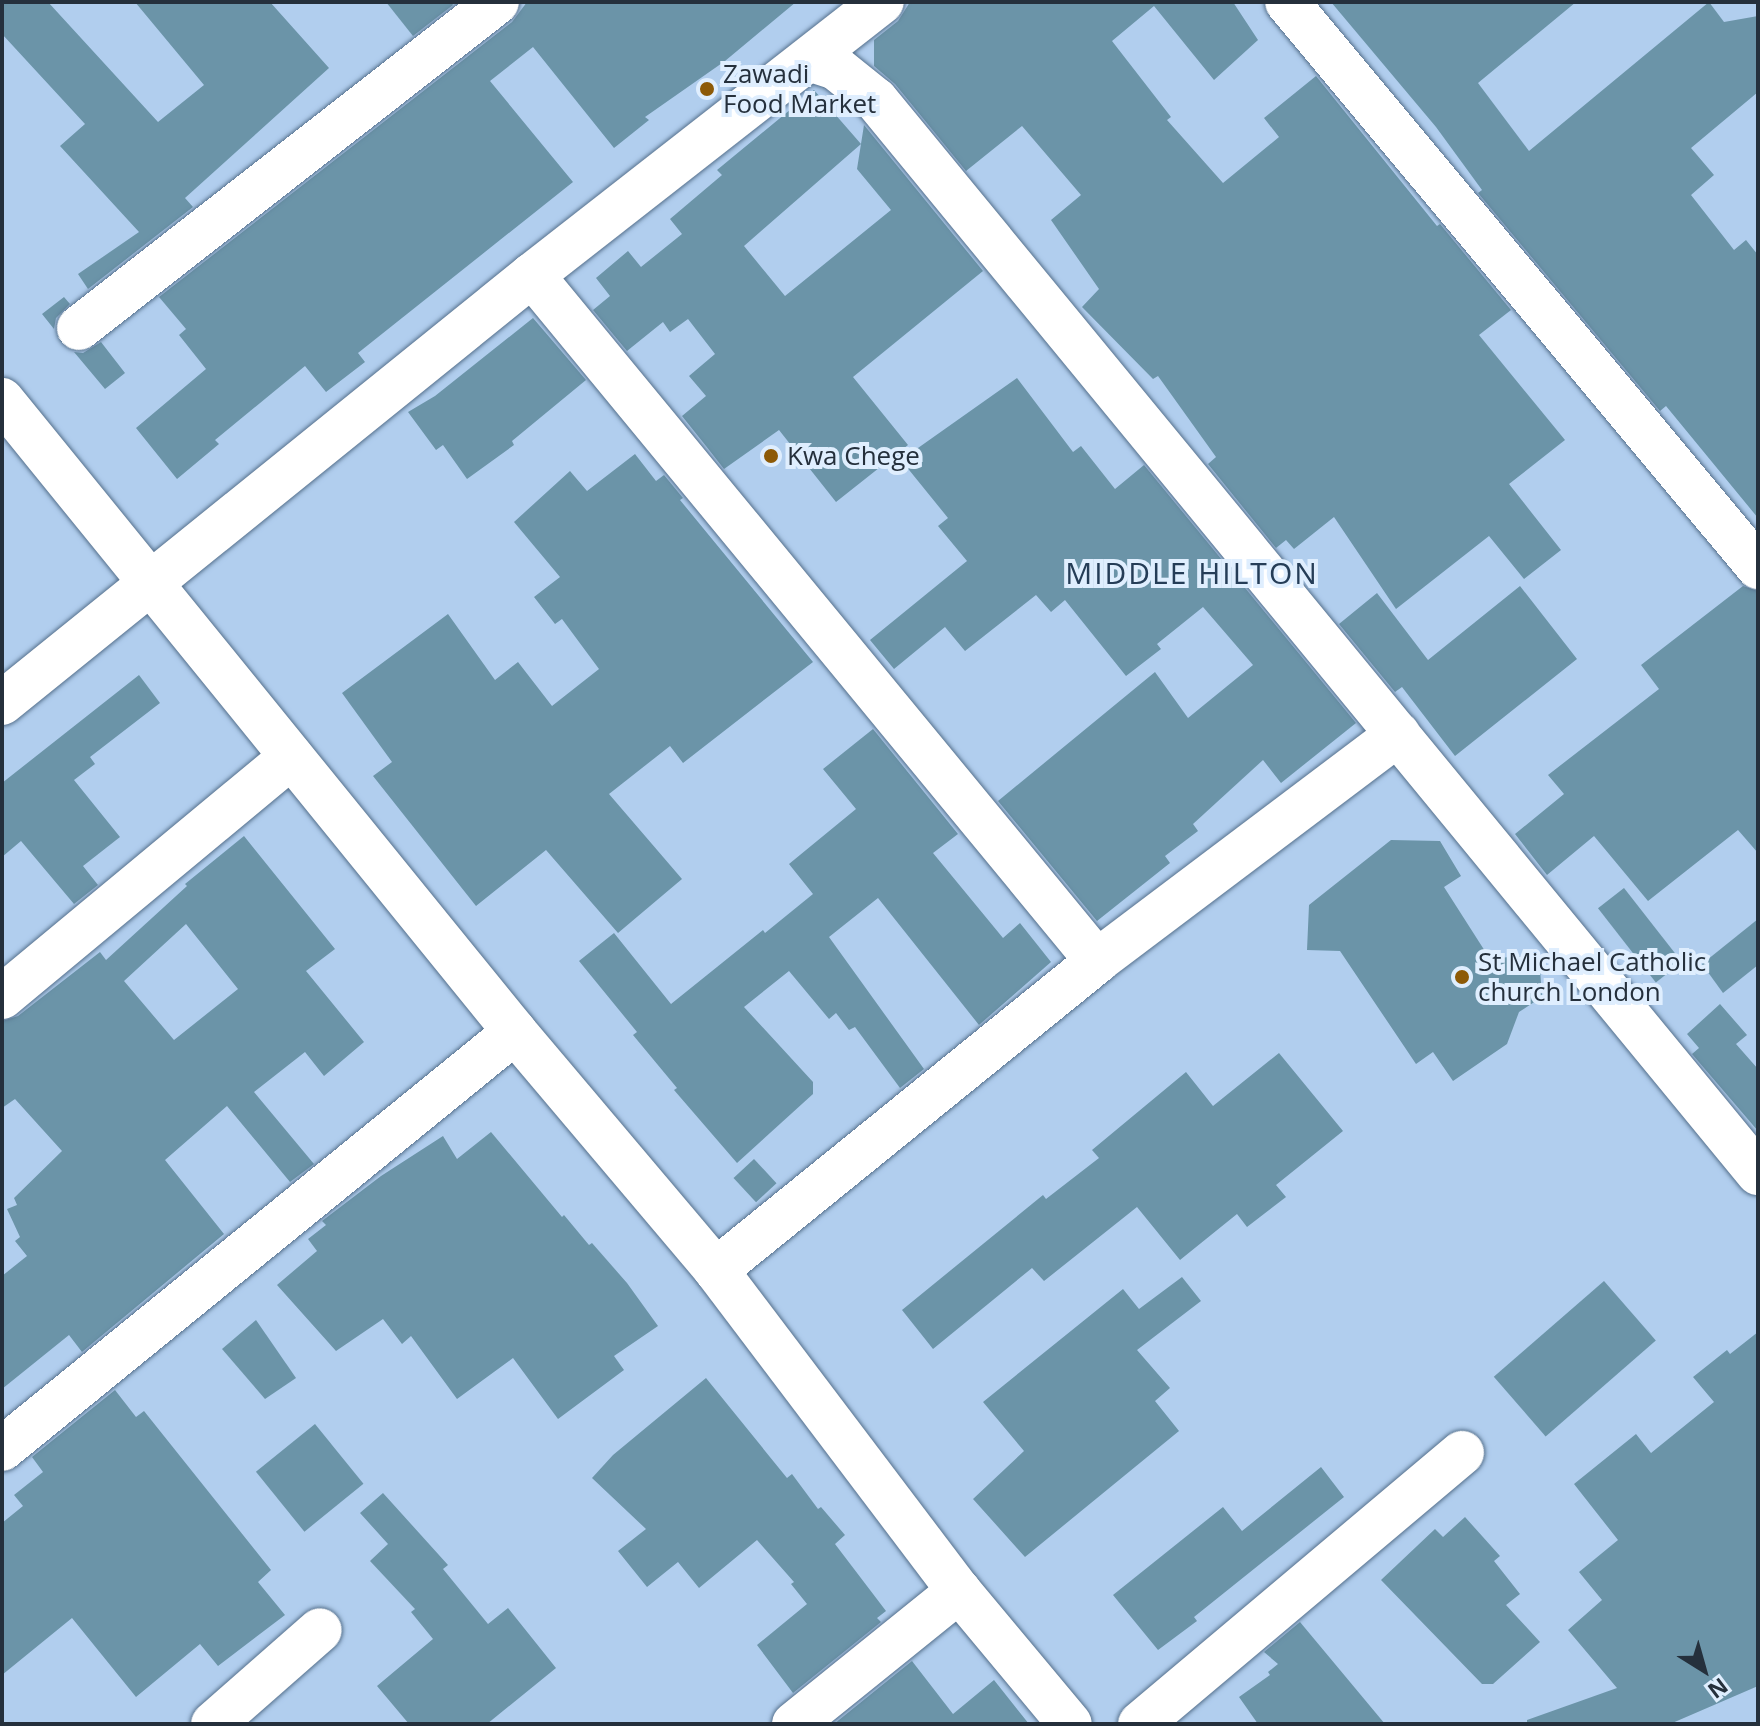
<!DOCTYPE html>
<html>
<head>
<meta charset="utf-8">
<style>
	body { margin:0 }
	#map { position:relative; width:1760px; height:1726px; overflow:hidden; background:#b1ceee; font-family:"Open Sans",sans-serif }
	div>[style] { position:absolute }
	.building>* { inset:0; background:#6b94a8; transform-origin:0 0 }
	.roads { filter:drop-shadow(0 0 2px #55708c) drop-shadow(0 0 2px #55708c) }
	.minor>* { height:44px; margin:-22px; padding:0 22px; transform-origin:22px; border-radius:22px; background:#fff }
	.dots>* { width:22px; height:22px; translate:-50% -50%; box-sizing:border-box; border:4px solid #dfeefe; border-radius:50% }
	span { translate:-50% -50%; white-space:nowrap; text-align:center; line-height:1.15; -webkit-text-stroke:8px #dfeefe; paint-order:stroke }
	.poi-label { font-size:26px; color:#25303c }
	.left { translate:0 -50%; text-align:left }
	.quarter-label { font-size:30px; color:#253d57; letter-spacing:2px }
	.frame { position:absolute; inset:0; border:4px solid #25303c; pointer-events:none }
	.north { position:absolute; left:1664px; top:1630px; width:80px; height:80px; -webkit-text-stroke:6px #dfeefe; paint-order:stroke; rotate:143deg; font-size:22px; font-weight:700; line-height:32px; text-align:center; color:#25303c }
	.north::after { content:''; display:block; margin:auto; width:28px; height:36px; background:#25303c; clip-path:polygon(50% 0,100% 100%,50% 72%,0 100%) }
</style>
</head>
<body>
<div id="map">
	<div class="building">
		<i style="clip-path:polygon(2px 2px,48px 2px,158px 122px,204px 85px,135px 2px,270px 2px,329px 68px,185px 198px,193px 207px,88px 289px,78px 274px,139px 232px,60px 146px,85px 124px,2px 34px)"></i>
		<i style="clip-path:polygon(386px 2px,451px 2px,453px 5px,413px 36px)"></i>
		<i style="clip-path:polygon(527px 2px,796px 2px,725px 61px,645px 117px,649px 120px,614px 148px,533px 47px,490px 81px,573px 182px,358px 353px,365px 362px,326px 392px,305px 366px,215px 440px,219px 444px,177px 479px,136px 428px,206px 369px,179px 335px,186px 329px,159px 297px,512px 22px)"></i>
		<i style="clip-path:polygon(910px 2px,1233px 2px,1258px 40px,1214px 80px,1154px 6px,1112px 41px,1171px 117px,1167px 120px,1223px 183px,1279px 137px,1264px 118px,1316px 76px,1437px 226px,1440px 224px,1511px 310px,1479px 335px,1565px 440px,1509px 484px,1561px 550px,1524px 579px,1489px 536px,1396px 609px,1334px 517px,1294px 549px,1286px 540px,1276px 548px,1208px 464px,1216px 457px,1158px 376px,1153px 379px,1082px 307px,1099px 289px,1051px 220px,1081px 195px,1022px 126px,966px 171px,895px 84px,874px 66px,874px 40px,898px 21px)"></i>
		<i style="clip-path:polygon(1331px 2px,1576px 2px,1478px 83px,1529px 151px,1709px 2px,1724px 22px,1758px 16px,1758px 92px,1691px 148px,1714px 175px,1691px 195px,1734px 250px,1746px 240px,1758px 255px,1758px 518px,1666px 406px,1660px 411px,1478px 193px,1482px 190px,1436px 127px)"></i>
		<i style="clip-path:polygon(814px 90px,861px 144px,744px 246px,785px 296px,891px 210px,857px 169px,864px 125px,983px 271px,853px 377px,908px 445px,836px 502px,779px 430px,724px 469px,706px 446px,682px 416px,706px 396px,689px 376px,715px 354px,688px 319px,670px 332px,663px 322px,627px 351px,593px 310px,610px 296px,596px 278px,628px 251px,641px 267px,682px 234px,670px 219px,722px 175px,717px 170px)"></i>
		<i style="clip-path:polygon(64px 297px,70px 304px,56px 318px,54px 329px,42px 314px)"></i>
		<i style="clip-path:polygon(533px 318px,586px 380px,512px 441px,514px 445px,467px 479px,443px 445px,436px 450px,408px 412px,435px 396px)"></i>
		<i style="clip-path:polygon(101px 342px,125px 373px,105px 389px,74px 352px,83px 353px)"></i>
		<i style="clip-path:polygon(1017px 378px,1073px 452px,1081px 446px,1115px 489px,1144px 465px,1356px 723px,1281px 783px,1263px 760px,1193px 824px,1198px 831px,1165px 856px,1170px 863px,1097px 921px,998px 801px,1155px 672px,1188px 718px,1253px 665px,1203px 607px,1157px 644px,1161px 649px,1126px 676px,1065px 600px,1051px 612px,1036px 595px,965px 651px,945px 627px,894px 669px,870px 640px,967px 561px,938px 526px,948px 518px,901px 460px)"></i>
		<i style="clip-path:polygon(635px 454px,656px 481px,664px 475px,683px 498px,680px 500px,813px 662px,683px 763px,670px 746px,609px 794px,682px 879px,618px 933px,546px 850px,476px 906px,373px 776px,392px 762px,342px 693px,448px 614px,495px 680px,518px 662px,552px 706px,599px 669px,562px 619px,555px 624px,534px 597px,560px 577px,514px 522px,570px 471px,587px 491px)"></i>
		<i style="clip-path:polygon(1520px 586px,1577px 659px,1455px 756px,1402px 687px,1395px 692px,1339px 624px,1377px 593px,1428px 660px)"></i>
		<i style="clip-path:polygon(1743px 586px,1758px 591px,1758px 853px,1738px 830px,1648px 901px,1594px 836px,1547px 875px,1515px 834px,1564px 794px,1548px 775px,1659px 689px,1641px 665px)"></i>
		<i style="clip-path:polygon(139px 675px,160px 703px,90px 757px,95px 764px,74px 780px,120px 837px,83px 866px,98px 885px,74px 904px,21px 841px,2px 857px,2px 783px)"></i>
		<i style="clip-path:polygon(873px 729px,958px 834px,933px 853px,1003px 938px,1020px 923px,1051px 962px,979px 1025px,878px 898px,829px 937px,924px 1069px,900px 1088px,855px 1027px,849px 1030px,836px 1013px,829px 1019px,789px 971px,744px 1007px,813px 1082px,813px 1094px,737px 1163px,674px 1090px,677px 1088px,633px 1035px,637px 1032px,579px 961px,614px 933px,671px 1004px,763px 930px,765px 933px,813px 894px,789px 864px,856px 809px,823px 769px)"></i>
		<i style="clip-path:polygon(evenodd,244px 836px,335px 949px,306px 971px,364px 1042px,324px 1076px,305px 1052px,254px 1092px,314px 1164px,290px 1182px,227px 1106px,165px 1160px,224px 1234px,82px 1352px,69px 1335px,2px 1389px,2px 1276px,27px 1256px,15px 1241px,20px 1237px,7px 1209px,17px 1205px,14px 1198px,62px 1151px,15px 1099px,2px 1108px,2px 1021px,18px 1016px,100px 952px,106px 960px,187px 886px,185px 884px,244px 836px,186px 924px,238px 989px,174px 1040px,124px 981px,186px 924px)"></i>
		<i style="clip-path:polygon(1391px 840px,1440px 841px,1461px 876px,1444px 887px,1490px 959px,1539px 954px,1542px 997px,1519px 1012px,1507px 1044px,1453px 1081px,1433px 1052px,1416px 1064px,1340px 951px,1307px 950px,1309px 905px)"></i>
		<i style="left:1624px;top:888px;width:94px;height:33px;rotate:52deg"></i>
		<i style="clip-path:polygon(1758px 919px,1758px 965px,1723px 993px,1702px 964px)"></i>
		<i style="clip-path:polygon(1720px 1004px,1747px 1035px,1736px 1044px,1758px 1069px,1758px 1131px,1692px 1054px,1699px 1048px,1687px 1034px)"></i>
		<i style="clip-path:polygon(1279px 1053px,1343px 1131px,1276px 1185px,1286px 1197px,1247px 1227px,1237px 1214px,1180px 1260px,1137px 1207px,1044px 1281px,1032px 1268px,933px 1349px,902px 1310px,1043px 1195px,1046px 1199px,1099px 1158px,1092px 1150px,1186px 1072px,1213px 1106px)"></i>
		<i style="clip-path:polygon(491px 1132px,562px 1217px,564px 1215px,589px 1245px,592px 1243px,627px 1283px,658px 1326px,614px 1356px,624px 1370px,558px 1419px,513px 1358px,457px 1399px,411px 1336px,402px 1344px,383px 1319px,336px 1351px,277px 1285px,317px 1251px,308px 1239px,326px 1225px,322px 1221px,381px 1176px,443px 1136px,457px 1159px)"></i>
		<i style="left:754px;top:1159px;width:33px;height:28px;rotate:47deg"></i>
		<i style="clip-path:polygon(1182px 1277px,1201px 1301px,1137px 1350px,1170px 1388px,1155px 1401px,1179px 1431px,1025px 1557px,973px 1499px,1024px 1451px,983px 1402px,1123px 1289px,1139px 1309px)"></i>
		<i style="left:1604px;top:1281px;width:79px;height:146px;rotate:49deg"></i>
		<i style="clip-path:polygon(256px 1320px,296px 1378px,265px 1399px,222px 1349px)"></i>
		<i style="clip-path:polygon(1758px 1332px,1758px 1686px,1670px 1724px,1527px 1724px,1527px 1720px,1617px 1688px,1568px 1630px,1602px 1600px,1579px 1572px,1618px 1540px,1574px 1484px,1636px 1434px,1651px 1453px,1714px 1402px,1693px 1377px,1727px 1350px,1730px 1354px)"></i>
		<i style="clip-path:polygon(706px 1378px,787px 1478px,792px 1474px,818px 1509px,821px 1507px,845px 1535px,835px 1544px,886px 1611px,877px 1618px,881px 1622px,793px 1693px,757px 1645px,807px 1604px,791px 1584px,794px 1582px,757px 1540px,699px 1588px,678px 1562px,647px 1587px,618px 1551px,646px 1529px,592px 1478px,613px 1455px)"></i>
		<i style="clip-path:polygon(115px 1390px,136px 1417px,144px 1411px,271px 1570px,258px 1582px,285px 1615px,218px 1666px,200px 1644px,136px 1697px,72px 1618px,2px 1675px,2px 1523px,23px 1506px,14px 1495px,43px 1472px,32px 1457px)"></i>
		<i style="left:315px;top:1424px;width:77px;height:76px;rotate:51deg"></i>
		<i style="clip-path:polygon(1321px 1467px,1344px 1497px,1194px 1617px,1197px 1621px,1158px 1650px,1113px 1595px,1223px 1507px,1242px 1531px)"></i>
		<i style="clip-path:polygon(383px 1493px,448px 1565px,443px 1569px,488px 1624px,508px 1608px,556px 1668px,487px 1724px,409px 1724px,377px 1686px,433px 1639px,411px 1612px,415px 1609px,370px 1561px,388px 1544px,360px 1513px)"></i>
		<i style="clip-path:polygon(1465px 1517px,1500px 1556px,1494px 1561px,1520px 1594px,1506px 1605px,1540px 1642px,1493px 1684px,1482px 1684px,1381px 1580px,1435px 1529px,1443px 1537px)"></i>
		<i style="clip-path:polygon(1300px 1622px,1385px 1724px,1258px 1724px,1239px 1697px,1270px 1675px,1268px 1672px,1278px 1664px,1264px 1652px)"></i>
		<i style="clip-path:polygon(912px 1661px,953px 1714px,994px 1680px,1029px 1724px,834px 1724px)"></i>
	</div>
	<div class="roads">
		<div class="minor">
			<i style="left:1287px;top:2px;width:736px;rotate:50.18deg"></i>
			<i style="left:812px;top:60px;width:25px;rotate:18deg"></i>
			<i style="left:836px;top:68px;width:51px;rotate:38.7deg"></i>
			<i style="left:876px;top:100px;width:1389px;rotate:50.58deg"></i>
			<i style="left:532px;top:275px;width:889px;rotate:50.52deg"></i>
			<i style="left:79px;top:328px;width:530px;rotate:-37.95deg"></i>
			<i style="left:2px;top:400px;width:814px;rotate:50.93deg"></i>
			<i style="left:515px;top:1032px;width:312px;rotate:49.8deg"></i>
			<i style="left:716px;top:1270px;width:403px;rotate:52.9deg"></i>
			<i style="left:959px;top:1591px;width:173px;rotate:50.2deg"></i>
			<i style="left:2px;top:703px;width:681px;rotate:-38.92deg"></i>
			<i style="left:532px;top:275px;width:444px;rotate:-38deg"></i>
			<i style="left:2px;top:997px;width:376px;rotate:-39.7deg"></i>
			<i style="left:716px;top:1270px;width:491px;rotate:-39deg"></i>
			<i style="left:1097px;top:961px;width:377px;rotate:-37deg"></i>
			<i style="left:2px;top:1449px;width:661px;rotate:-39.11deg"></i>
			<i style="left:213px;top:1724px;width:142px;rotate:-41.3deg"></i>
			<i style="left:794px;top:1724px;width:212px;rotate:-38.9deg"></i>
			<i style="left:1140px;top:1724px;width:421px;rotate:-40.1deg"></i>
		</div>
	</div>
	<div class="dots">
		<i style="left:707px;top:89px;background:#8d5a07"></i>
		<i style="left:771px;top:456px;background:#8d5a07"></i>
		<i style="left:1462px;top:977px;background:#8d5a07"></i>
	</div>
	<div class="poi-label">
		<span class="left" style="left:723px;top:89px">Zawadi<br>Food Market</span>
		<span class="left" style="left:787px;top:456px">Kwa Chege</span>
		<span class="left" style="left:1478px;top:977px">St Michael Catholic<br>church London</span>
	</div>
	<div class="quarter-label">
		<span style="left:1192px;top:573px">MIDDLE HILTON</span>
	</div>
	<div class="frame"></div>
	<div class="north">N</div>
</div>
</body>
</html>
